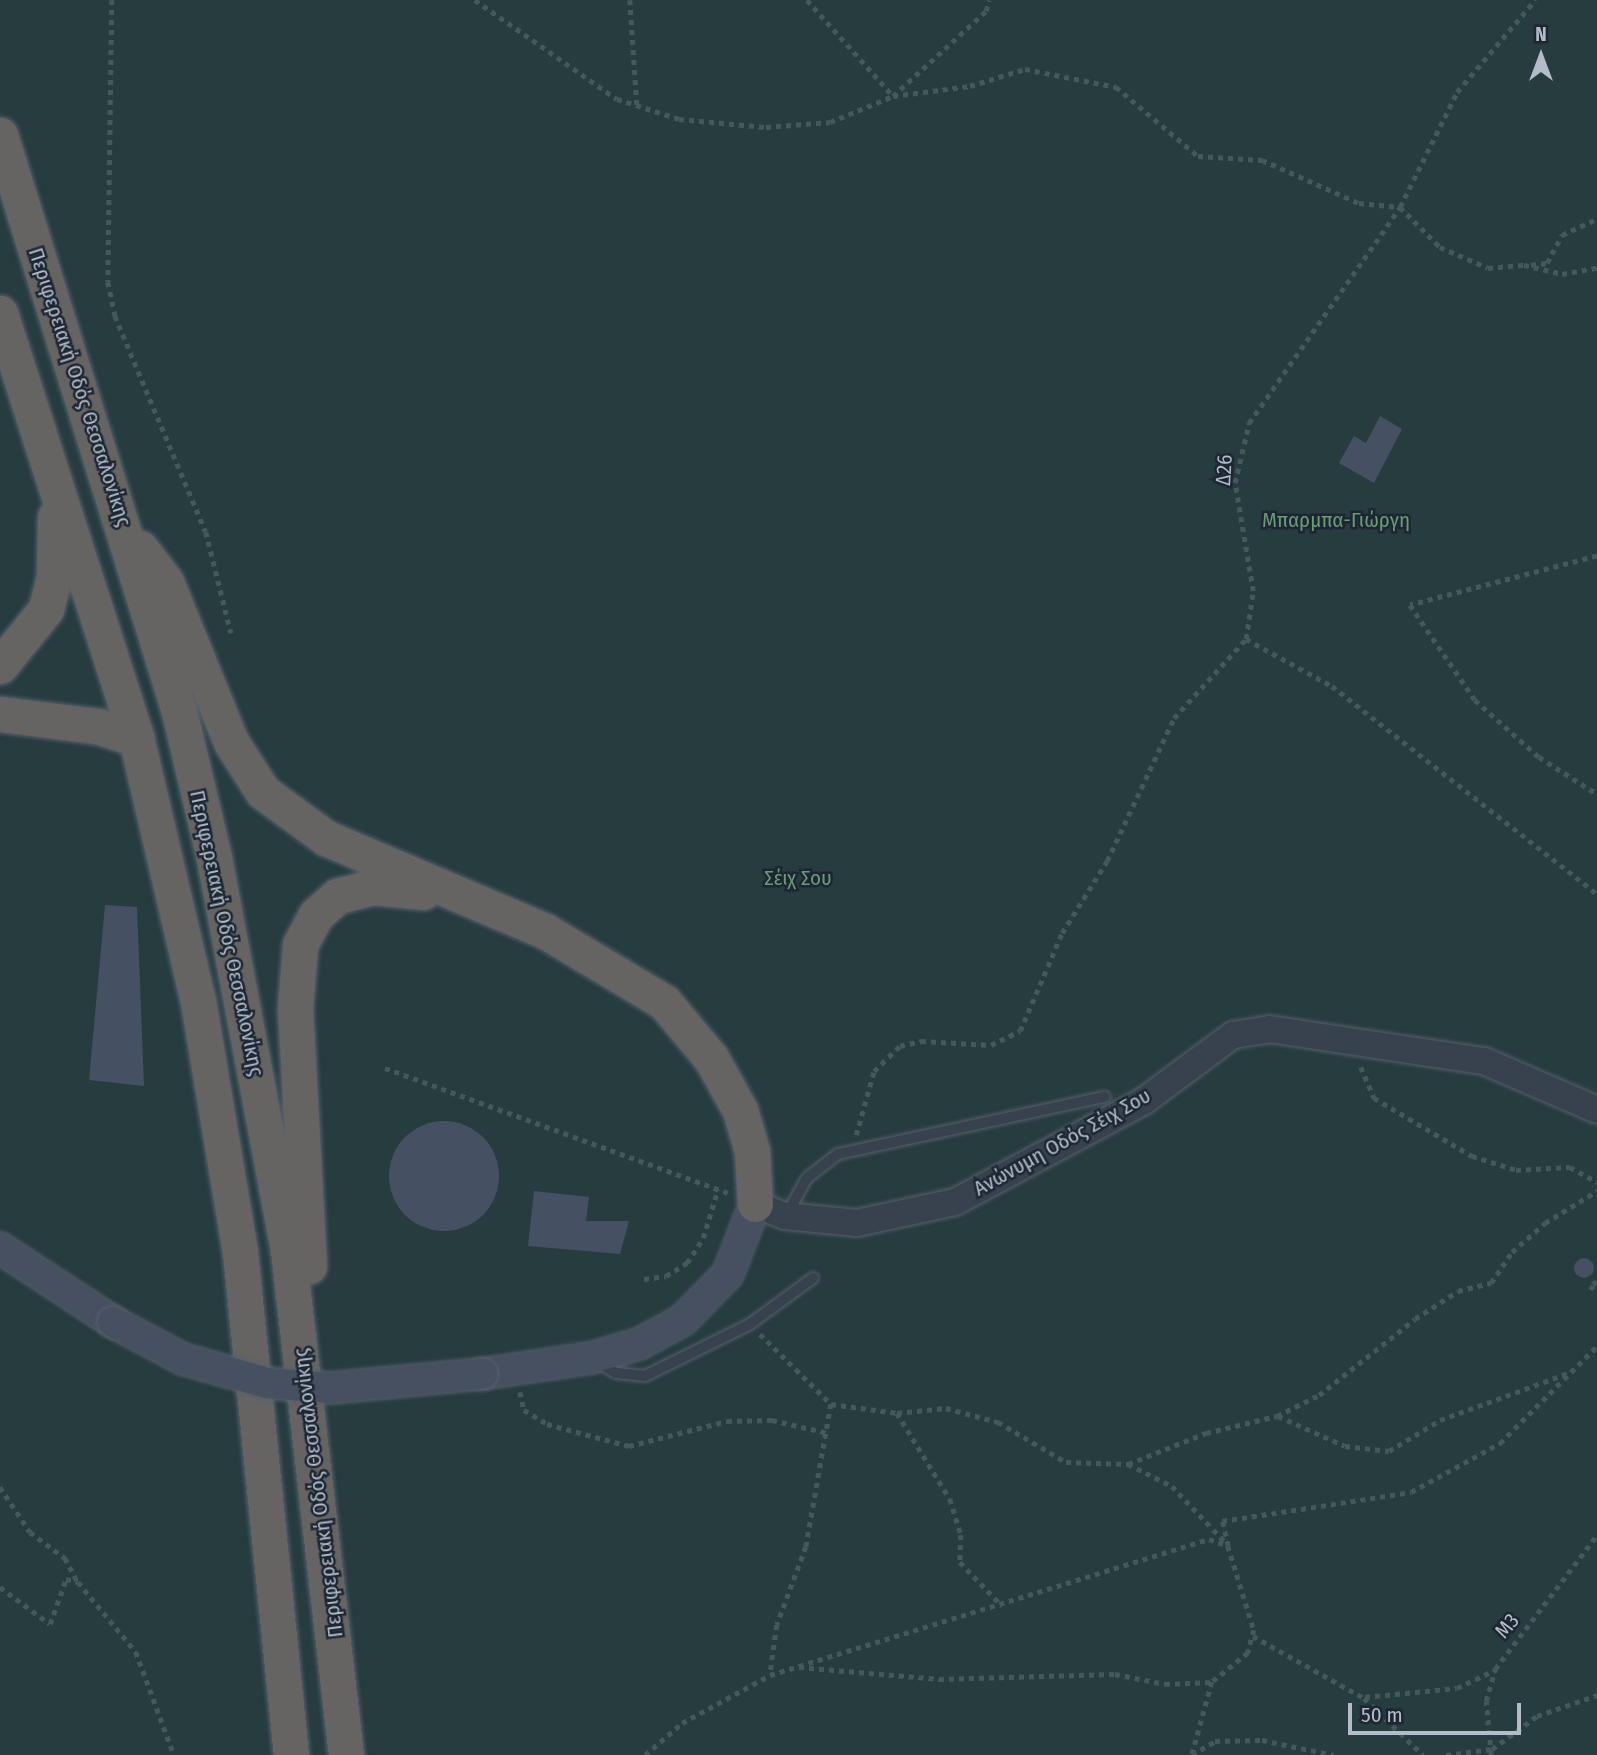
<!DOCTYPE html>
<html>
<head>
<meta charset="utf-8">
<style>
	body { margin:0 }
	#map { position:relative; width:1597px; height:1755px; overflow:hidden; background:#242f3e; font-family:"Fira Sans Condensed",sans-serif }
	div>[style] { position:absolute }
	.green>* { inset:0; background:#263c3f; transform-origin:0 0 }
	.building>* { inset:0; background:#455162 }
	.round { border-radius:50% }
	.path>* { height:4.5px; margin-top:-2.25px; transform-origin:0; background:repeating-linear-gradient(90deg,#44595c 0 5px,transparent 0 10px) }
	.roads { filter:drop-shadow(0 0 2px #565f6c) drop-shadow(0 0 2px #565f6c) }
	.service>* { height:10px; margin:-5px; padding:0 5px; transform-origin:5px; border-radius:5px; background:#38414e }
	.tertiary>* { height:26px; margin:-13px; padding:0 13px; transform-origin:13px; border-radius:13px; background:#38414e }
	.secondary>* { height:30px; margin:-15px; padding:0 15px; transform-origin:15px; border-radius:15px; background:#465061 }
	.trunk>* { height:35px; margin:-17.5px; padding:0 17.5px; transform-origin:17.5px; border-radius:17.5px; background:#656462 }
	.bridges { filter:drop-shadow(0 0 2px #565f6c) drop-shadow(0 0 2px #565f6c) }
	.secondary-bridge>* { height:30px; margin:-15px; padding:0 15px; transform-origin:15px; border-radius:15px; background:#465061 }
	span { translate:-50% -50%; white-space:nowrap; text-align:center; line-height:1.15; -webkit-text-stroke:5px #1d2633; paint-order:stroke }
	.street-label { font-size:21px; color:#b4bcc9 }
	.park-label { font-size:21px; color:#6b9a76 }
	.north { position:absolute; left:1506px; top:21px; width:70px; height:70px; -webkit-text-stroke:5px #1d2633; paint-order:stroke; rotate:0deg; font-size:19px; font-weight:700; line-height:28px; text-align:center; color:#b4bcc9 }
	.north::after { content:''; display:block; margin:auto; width:24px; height:32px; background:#b4bcc9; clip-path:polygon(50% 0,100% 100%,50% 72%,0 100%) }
	.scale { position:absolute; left:1348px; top:1703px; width:173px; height:32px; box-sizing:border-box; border:4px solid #b4bcc9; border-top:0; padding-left:9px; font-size:21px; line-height:24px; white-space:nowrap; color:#b4bcc9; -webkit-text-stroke:5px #1d2633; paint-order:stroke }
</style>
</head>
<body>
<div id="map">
	<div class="green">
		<i style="left:0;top:0;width:1597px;height:1755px"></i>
	</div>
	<div class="building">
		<i style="clip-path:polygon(1380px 416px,1402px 429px,1374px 483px,1339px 463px,1354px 436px,1366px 443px)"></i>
		<i style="clip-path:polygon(105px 905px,137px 907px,144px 1086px,89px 1080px)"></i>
		<i class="round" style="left:389px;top:1121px;width:110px;height:110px"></i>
		<i style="clip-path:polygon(534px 1191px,589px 1197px,586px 1221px,629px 1221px,620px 1254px,528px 1246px)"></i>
		<i class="round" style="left:1574px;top:1258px;width:20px;height:20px"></i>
	</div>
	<div class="path">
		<i style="left:112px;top:0;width:282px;rotate:90.8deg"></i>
		<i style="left:108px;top:282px;width:35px;rotate:78deg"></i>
		<i style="left:115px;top:316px;width:234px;rotate:67.2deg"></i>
		<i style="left:206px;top:532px;width:104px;rotate:76.1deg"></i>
		<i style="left:475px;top:0;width:173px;rotate:34.9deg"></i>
		<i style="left:617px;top:99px;width:65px;rotate:17.9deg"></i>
		<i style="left:679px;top:119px;width:87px;rotate:5.3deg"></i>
		<i style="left:766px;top:127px;width:64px;rotate:-4.5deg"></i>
		<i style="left:830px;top:122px;width:68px;rotate:-22.4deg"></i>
		<i style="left:893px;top:96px;width:126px;rotate:-42.4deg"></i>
		<i style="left:986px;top:11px;width:11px;rotate:-75deg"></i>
		<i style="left:630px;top:0;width:106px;rotate:86.2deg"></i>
		<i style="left:807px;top:0;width:129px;rotate:48.1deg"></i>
		<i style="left:893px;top:96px;width:78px;rotate:-7.4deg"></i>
		<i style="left:970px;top:86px;width:58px;rotate:-17.2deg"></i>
		<i style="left:1025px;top:69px;width:93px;rotate:11.2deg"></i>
		<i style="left:1116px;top:87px;width:107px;rotate:40.1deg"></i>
		<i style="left:1198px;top:156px;width:64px;rotate:3.6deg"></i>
		<i style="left:1262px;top:160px;width:106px;rotate:23.9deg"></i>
		<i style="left:1359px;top:203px;width:41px;rotate:5.6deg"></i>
		<i style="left:1400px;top:207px;width:57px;rotate:45deg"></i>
		<i style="left:1440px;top:247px;width:52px;rotate:23.6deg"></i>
		<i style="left:1488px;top:268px;width:36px;rotate:-5deg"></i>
		<i style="left:1524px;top:265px;width:39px;rotate:13deg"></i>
		<i style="left:1562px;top:274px;width:36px;rotate:-10deg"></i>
		<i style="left:1531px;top:265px;width:16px;rotate:-7deg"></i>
		<i style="left:1547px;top:263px;width:32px;rotate:-62deg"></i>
		<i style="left:1562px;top:235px;width:38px;rotate:-25deg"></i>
		<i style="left:1597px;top:556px;width:193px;rotate:165.3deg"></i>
		<i style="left:1410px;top:605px;width:115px;rotate:55.6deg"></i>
		<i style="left:1475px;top:700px;width:86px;rotate:41.7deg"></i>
		<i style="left:1539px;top:757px;width:69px;rotate:32.5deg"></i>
		<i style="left:1246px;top:639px;width:49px;rotate:-81.7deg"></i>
		<i style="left:1253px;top:591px;width:109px;rotate:-99.5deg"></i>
		<i style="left:1235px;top:483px;width:62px;rotate:-76.9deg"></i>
		<i style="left:1249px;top:423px;width:264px;rotate:-55deg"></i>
		<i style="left:1400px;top:207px;width:128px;rotate:-63.6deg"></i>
		<i style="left:1457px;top:92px;width:121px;rotate:-49.7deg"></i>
		<i style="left:1246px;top:639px;width:98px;rotate:28.7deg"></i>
		<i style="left:1332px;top:686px;width:337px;rotate:38.1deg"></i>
		<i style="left:1361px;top:1067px;width:34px;rotate:67deg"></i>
		<i style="left:1374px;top:1098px;width:114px;rotate:30.6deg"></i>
		<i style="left:1472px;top:1156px;width:46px;rotate:17.7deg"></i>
		<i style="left:1516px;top:1170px;width:54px;rotate:-3.2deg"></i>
		<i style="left:1570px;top:1167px;width:31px;rotate:29deg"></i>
		<i style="left:385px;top:1068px;width:365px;rotate:20deg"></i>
		<i style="left:856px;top:1135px;width:66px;rotate:-74.3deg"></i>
		<i style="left:874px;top:1071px;width:36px;rotate:-44deg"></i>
		<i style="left:900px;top:1046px;width:22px;rotate:-13deg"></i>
		<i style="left:921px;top:1041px;width:70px;rotate:3.3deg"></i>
		<i style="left:991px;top:1045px;width:32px;rotate:-26deg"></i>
		<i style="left:1020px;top:1031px;width:107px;rotate:-66.8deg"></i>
		<i style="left:1062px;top:933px;width:85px;rotate:-58deg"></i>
		<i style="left:1107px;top:861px;width:158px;rotate:-64.9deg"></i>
		<i style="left:1174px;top:718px;width:107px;rotate:-47.7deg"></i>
		<i style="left:644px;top:1279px;width:22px;rotate:-8deg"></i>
		<i style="left:666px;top:1276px;width:25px;rotate:-32deg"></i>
		<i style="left:687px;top:1263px;width:30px;rotate:-57deg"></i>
		<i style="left:703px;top:1238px;width:51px;rotate:-73deg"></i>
		<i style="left:1597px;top:1282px;width:8px;rotate:150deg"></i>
		<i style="left:1590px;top:1286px;width:9px;rotate:36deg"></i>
		<i style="left:760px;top:1334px;width:100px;rotate:44.6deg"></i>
		<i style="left:831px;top:1404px;width:145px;rotate:99.9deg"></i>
		<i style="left:806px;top:1547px;width:83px;rotate:110.4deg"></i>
		<i style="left:777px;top:1625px;width:50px;rotate:98deg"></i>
		<i style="left:520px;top:1392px;width:18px;rotate:77deg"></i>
		<i style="left:524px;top:1410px;width:27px;rotate:31deg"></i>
		<i style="left:547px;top:1424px;width:85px;rotate:15deg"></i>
		<i style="left:629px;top:1446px;width:101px;rotate:-14.3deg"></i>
		<i style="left:727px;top:1421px;width:45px;rotate:-1.3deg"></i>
		<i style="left:772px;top:1420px;width:57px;rotate:13.1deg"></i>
		<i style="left:831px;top:1404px;width:67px;rotate:7.8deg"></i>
		<i style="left:897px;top:1413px;width:101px;rotate:58.4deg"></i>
		<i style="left:950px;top:1499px;width:38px;rotate:73deg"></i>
		<i style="left:961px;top:1535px;width:27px;rotate:92deg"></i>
		<i style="left:960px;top:1562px;width:61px;rotate:46.3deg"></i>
		<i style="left:897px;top:1413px;width:49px;rotate:-5.8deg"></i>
		<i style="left:946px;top:1408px;width:54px;rotate:15.1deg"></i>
		<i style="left:998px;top:1422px;width:79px;rotate:30.5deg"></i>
		<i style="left:1066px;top:1462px;width:62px;rotate:1.8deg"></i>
		<i style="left:1128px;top:1464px;width:49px;rotate:26.6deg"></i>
		<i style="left:1172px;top:1486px;width:81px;rotate:46.5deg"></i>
		<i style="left:1278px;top:1416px;width:73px;rotate:24.1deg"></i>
		<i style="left:1345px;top:1446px;width:44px;rotate:6.5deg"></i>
		<i style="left:1389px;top:1451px;width:60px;rotate:-31.3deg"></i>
		<i style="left:1440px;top:1420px;width:140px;rotate:-20.1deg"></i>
		<i style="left:1128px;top:1464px;width:84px;rotate:-21.7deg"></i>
		<i style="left:1206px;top:1433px;width:73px;rotate:-13.5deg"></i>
		<i style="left:1277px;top:1416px;width:47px;rotate:-26.6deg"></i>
		<i style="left:1319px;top:1395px;width:122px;rotate:-38.4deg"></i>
		<i style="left:1415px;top:1319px;width:51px;rotate:-33.1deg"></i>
		<i style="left:1458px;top:1291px;width:34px;rotate:-14deg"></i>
		<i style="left:1491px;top:1283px;width:37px;rotate:-56deg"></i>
		<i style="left:1512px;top:1252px;width:44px;rotate:-41.3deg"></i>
		<i style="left:1545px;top:1223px;width:61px;rotate:-31.6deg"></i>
		<i style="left:0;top:1487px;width:54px;rotate:56.3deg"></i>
		<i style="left:30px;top:1532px;width:44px;rotate:36.6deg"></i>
		<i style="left:65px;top:1558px;width:27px;rotate:62deg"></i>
		<i style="left:1228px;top:1546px;width:26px;rotate:-103deg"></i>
		<i style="left:1222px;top:1521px;width:191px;rotate:-8.7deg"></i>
		<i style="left:1411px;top:1492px;width:102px;rotate:-28.8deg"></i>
		<i style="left:1500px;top:1443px;width:137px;rotate:-45deg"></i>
		<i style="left:0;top:1587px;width:62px;rotate:36.5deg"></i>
		<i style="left:50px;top:1624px;width:48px;rotate:-70.4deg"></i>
		<i style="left:66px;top:1579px;width:12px;rotate:14deg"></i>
		<i style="left:78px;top:1582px;width:91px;rotate:50.4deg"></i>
		<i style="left:136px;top:1652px;width:110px;rotate:69.7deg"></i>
		<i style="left:1253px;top:1636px;width:127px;rotate:29.2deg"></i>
		<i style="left:1364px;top:1698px;width:82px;rotate:44deg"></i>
		<i style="left:799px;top:1667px;width:141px;rotate:4.9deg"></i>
		<i style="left:939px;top:1679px;width:176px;rotate:-1.6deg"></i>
		<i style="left:1115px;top:1674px;width:51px;rotate:11.3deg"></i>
		<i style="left:1165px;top:1684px;width:47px;rotate:-2.4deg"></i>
		<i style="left:1365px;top:1697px;width:92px;rotate:-5.6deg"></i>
		<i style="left:1457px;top:1688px;width:42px;rotate:-25.3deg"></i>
		<i style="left:645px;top:1755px;width:49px;rotate:-40.9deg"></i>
		<i style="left:682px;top:1723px;width:100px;rotate:-28.6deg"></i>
		<i style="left:770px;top:1675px;width:460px;rotate:-17.2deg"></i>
		<i style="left:1209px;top:1539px;width:20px;rotate:20deg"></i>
		<i style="left:1228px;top:1546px;width:88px;rotate:72.8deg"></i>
		<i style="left:1254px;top:1630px;width:24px;rotate:105deg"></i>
		<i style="left:1248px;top:1653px;width:46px;rotate:141.1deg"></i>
		<i style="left:1212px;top:1682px;width:76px;rotate:105.3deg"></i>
		<i style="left:1192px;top:1755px;width:27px;rotate:-31deg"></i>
		<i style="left:1215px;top:1741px;width:47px;rotate:-1.2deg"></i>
		<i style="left:1262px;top:1740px;width:73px;rotate:11.9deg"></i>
		<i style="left:1446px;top:1755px;width:46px;rotate:-7.4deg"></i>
		<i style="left:1492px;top:1749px;width:56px;rotate:-36.3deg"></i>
		<i style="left:1537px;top:1716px;width:64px;rotate:-19.3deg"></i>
		<i style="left:1491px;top:1755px;width:54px;rotate:-95.3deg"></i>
		<i style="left:1486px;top:1701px;width:33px;rotate:-74deg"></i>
		<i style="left:1495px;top:1669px;width:168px;rotate:-52.7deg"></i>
	</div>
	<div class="roads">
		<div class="service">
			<i style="left:787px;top:1214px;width:41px;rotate:-60.9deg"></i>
			<i style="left:807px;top:1178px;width:39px;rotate:-38deg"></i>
			<i style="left:838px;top:1154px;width:273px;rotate:-12.1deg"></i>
			<i style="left:596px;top:1361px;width:23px;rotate:31deg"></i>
			<i style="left:616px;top:1373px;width:29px;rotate:6deg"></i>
			<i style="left:645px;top:1376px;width:117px;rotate:-26.3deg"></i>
			<i style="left:750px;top:1324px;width:78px;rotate:-36.1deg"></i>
		</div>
		<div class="tertiary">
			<i style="left:755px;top:1204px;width:32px;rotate:22deg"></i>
			<i style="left:785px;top:1216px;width:72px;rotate:5.6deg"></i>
			<i style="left:857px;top:1223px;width:100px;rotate:-12.1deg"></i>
			<i style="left:955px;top:1202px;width:214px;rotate:-28.1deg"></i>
			<i style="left:1144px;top:1101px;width:111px;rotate:-36.6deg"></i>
			<i style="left:1233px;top:1035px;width:36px;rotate:-9deg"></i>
			<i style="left:1269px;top:1029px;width:217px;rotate:8.5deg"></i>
			<i style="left:1484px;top:1061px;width:123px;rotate:23.4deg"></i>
		</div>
		<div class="secondary">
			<i style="left:0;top:1248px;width:135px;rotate:33.2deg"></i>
			<i style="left:482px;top:1374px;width:110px;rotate:-8.4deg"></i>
			<i style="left:591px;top:1358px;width:50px;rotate:-16.3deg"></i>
			<i style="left:639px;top:1344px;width:50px;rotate:-28.6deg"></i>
			<i style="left:683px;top:1320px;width:64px;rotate:-45.6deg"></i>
			<i style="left:728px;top:1274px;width:75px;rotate:-68.9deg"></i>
		</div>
		<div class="trunk">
			<i style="left:0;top:135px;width:603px;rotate:72.74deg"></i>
			<i style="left:179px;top:711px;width:151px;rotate:76.6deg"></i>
			<i style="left:214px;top:858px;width:399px;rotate:79.3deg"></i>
			<i style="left:288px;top:1250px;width:508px;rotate:83.45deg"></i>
			<i style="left:0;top:313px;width:441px;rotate:72.2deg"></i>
			<i style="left:135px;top:733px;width:275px;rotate:76.8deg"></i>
			<i style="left:198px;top:1001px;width:254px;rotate:80.5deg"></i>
			<i style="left:240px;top:1252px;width:506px;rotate:84.21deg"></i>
			<i style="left:140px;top:548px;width:43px;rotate:52.6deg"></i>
			<i style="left:166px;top:582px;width:173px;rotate:67.9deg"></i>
			<i style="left:231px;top:742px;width:59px;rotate:57.4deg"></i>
			<i style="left:263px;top:792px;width:78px;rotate:36.1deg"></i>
			<i style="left:326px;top:838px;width:238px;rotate:23deg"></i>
			<i style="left:545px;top:931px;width:139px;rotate:30.8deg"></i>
			<i style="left:664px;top:1002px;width:73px;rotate:50deg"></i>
			<i style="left:711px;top:1058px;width:60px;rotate:60.9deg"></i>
			<i style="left:740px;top:1110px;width:43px;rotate:73.7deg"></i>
			<i style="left:752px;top:1151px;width:53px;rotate:86.8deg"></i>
			<i style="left:0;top:666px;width:73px;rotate:-51.1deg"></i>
			<i style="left:46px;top:609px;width:33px;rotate:-76deg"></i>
			<i style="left:54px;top:577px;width:60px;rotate:-89deg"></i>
			<i style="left:0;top:714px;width:98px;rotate:7.1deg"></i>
			<i style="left:97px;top:726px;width:42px;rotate:18deg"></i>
			<i style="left:309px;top:1266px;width:257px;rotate:-93.1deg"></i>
			<i style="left:295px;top:1009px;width:64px;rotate:-85.5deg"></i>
			<i style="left:300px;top:945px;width:34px;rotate:-62deg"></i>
			<i style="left:316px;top:915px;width:28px;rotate:-42deg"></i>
			<i style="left:337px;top:896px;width:38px;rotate:-14deg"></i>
			<i style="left:374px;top:887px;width:49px;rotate:5.8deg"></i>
		</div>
	</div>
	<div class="bridges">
		<div class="secondary-bridge">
			<i style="left:113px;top:1322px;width:79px;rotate:27.9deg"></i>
			<i style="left:183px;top:1359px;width:87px;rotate:15.9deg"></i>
			<i style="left:267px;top:1383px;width:63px;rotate:4.5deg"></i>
			<i style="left:330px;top:1388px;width:153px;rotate:-5.3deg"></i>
		</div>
	</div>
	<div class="street-label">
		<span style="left:80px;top:387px;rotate:72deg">Περιφερειακή Οδός Θεσσαλονίκης</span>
		<span style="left:1224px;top:470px;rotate:-87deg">Δ26</span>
		<span style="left:227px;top:933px;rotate:78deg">Περιφερειακή Οδός Θεσσαλονίκης</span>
		<span style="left:1062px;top:1142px;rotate:-29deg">Ανώνυμη Οδός Σέιχ Σου</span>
		<span style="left:318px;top:1493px;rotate:-97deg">Περιφερειακή Οδός Θεσσαλονίκης</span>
		<span style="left:1507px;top:1626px;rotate:-50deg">M3</span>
	</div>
	<div class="park-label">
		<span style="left:1336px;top:520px">Μπαρμπα-Γιώργη</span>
		<span style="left:798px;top:878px">Σέιχ Σου</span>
	</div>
	<div class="north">N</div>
	<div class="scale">50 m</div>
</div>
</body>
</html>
